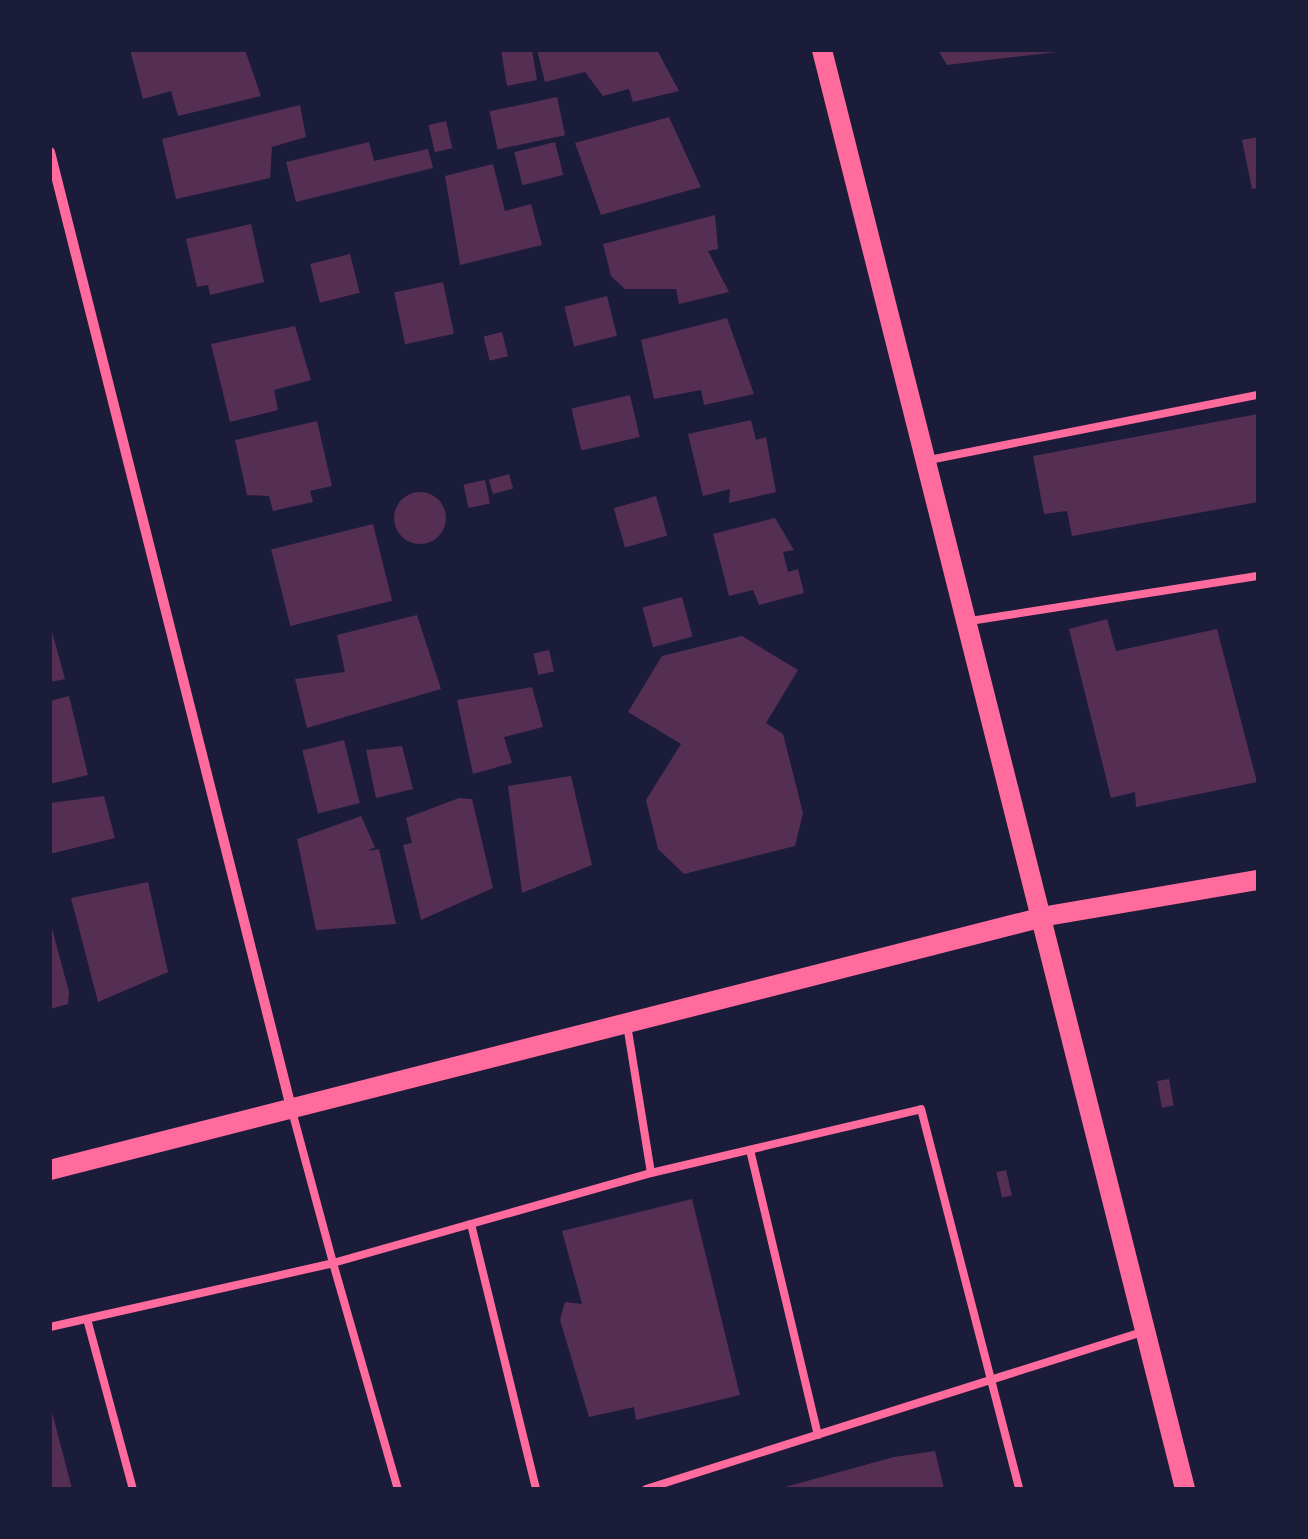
<!DOCTYPE html>
<html>
<head>
<meta charset="utf-8">
<style>
	body { margin:0 }
	#map { position:relative; width:1308px; height:1539px; overflow:hidden; background:#1b1b3a; font-family:"Golos Text",sans-serif }
	div>[style] { position:absolute }
	.building>* { inset:0; background:#542f53; transform-origin:0 0 }
	.round { border-radius:50% }
	.service>* { height:8px; margin:-4px; padding:0 4px; transform-origin:4px; border-radius:4px; background:#ff6b9d }
	.minor>* { height:10px; margin:-5px; padding:0 5px; transform-origin:5px; border-radius:5px; background:#ff6b9d }
	.secondary>* { height:20px; margin:-10px; padding:0 10px; transform-origin:10px; border-radius:10px; background:#ff6b9d }
	span { translate:-50% -50%; white-space:nowrap; text-align:center; line-height:1.15; -webkit-text-stroke:9px #1b1b3a; paint-order:stroke }
	.frame { position:absolute; inset:0; border:52px solid #1b1b3a; pointer-events:none }
</style>
</head>
<body>
<div id="map">
	<div class="building">
		<i style="clip-path:polygon(130px 50px,245px 50px,261px 96px,178px 116px,171px 91px,143px 99px)"></i>
		<i style="clip-path:polygon(501px 50px,532px 50px,537px 80px,507px 86px)"></i>
		<i style="clip-path:polygon(537px 50px,657px 50px,679px 91px,633px 102px,629px 89px,603px 96px,585px 72px,545px 82px)"></i>
		<i style="clip-path:polygon(938px 50px,1057px 50px,1057px 52px,947px 65px)"></i>
		<i style="left:557px;top:97px;width:39px;height:69px;rotate:78deg"></i>
		<i style="clip-path:polygon(300px 105px,306px 137px,272px 147px,270px 178px,176px 199px,162px 139px)"></i>
		<i style="clip-path:polygon(669px 117px,701px 187px,601px 215px,575px 143px)"></i>
		<i style="left:446px;top:121px;width:28px;height:18px;rotate:77deg"></i>
		<i style="clip-path:polygon(1258px 137px,1258px 188px,1252px 189px,1242px 140px)"></i>
		<i style="clip-path:polygon(369px 142px,374px 161px,428px 149px,433px 168px,296px 202px,286px 162px)"></i>
		<i style="left:555px;top:142px;width:34px;height:42px;rotate:76deg"></i>
		<i style="clip-path:polygon(493px 164px,505px 211px,531px 204px,542px 245px,460px 265px,445px 176px)"></i>
		<i style="clip-path:polygon(715px 215px,718px 249px,708px 251px,729px 292px,679px 304px,676px 289px,625px 289px,611px 276px,603px 244px)"></i>
		<i style="clip-path:polygon(251px 224px,264px 282px,210px 295px,208px 285px,197px 287px,186px 239px)"></i>
		<i style="left:350px;top:254px;width:40px;height:41px;rotate:76deg"></i>
		<i style="left:443px;top:282px;width:53px;height:50px;rotate:78deg"></i>
		<i style="left:607px;top:296px;width:41px;height:44px;rotate:76deg"></i>
		<i style="clip-path:polygon(727px 318px,754px 394px,704px 405px,701px 390px,654px 399px,641px 340px)"></i>
		<i style="clip-path:polygon(295px 326px,311px 380px,274px 390px,278px 410px,230px 422px,211px 344px)"></i>
		<i style="left:502px;top:332px;width:25px;height:19px;rotate:76deg"></i>
		<i style="left:630px;top:395px;width:43px;height:60px;rotate:77deg"></i>
		<i style="clip-path:polygon(1258px 414px,1258px 502px,1072px 536px,1067px 511px,1044px 514px,1033px 456px)"></i>
		<i style="clip-path:polygon(751px 420px,756px 440px,766px 437px,776px 492px,729px 503px,730px 489px,703px 496px,688px 434px)"></i>
		<i style="clip-path:polygon(317px 421px,332px 486px,310px 491px,313px 502px,273px 511px,269px 496px,247px 495px,235px 440px)"></i>
		<i style="left:509px;top:474px;width:15px;height:21px;rotate:74deg"></i>
		<i style="left:485px;top:480px;width:24px;height:22px;rotate:78deg"></i>
		<i class="round" style="left:394px;top:492px;width:52px;height:52px"></i>
		<i style="left:656px;top:496px;width:41px;height:44px;rotate:74deg"></i>
		<i style="clip-path:polygon(775px 518px,794px 550px,783px 552px,788px 572px,798px 569px,804px 593px,759px 605px,753px 590px,729px 596px,713px 534px)"></i>
		<i style="left:373px;top:524px;width:79px;height:105px;rotate:76deg"></i>
		<i style="left:682px;top:597px;width:41px;height:41px;rotate:75deg"></i>
		<i style="clip-path:polygon(417px 615px,441px 689px,307px 728px,295px 679px,345px 672px,337px 635px)"></i>
		<i style="clip-path:polygon(1107px 619px,1116px 651px,1217px 629px,1257px 782px,1136px 807px,1135px 792px,1111px 798px,1069px 629px)"></i>
		<i style="clip-path:polygon(50px 625px,65px 679px,50px 682px)"></i>
		<i style="clip-path:polygon(742px 636px,798px 670px,766px 723px,783px 734px,803px 813px,795px 846px,684px 874px,658px 849px,646px 800px,681px 744px,628px 712px,662px 656px)"></i>
		<i style="left:549px;top:650px;width:22px;height:16px;rotate:77deg"></i>
		<i style="clip-path:polygon(532px 687px,543px 727px,504px 737px,512px 763px,473px 774px,457px 700px)"></i>
		<i style="clip-path:polygon(69px 696px,88px 775px,50px 784px,50px 701px)"></i>
		<i style="left:344px;top:740px;width:65px;height:43px;rotate:76deg"></i>
		<i style="clip-path:polygon(402px 746px,413px 789px,376px 798px,366px 750px)"></i>
		<i style="clip-path:polygon(571px 776px,592px 865px,522px 893px,508px 786px)"></i>
		<i style="clip-path:polygon(104px 796px,115px 838px,50px 854px,50px 803px)"></i>
		<i style="clip-path:polygon(459px 798px,472px 799px,493px 888px,421px 920px,403px 845px,412px 843px,406px 818px)"></i>
		<i style="clip-path:polygon(361px 816px,375px 847px,368px 851px,379px 849px,396px 924px,316px 930px,297px 839px)"></i>
		<i style="clip-path:polygon(148px 882px,168px 972px,98px 1002px,71px 898px)"></i>
		<i style="clip-path:polygon(50px 921px,69px 992px,68px 1004px,50px 1009px)"></i>
		<i style="left:1169px;top:1079px;width:27px;height:12px;rotate:80deg"></i>
		<i style="left:1006px;top:1170px;width:26px;height:10px;rotate:77deg"></i>
		<i style="clip-path:polygon(692px 1199px,740px 1395px,636px 1420px,634px 1407px,589px 1417px,560px 1320px,565px 1302px,582px 1304px,562px 1231px)"></i>
		<i style="clip-path:polygon(50px 1408px,51px 1408px,72px 1489px,50px 1489px)"></i>
		<i style="clip-path:polygon(935px 1451px,944px 1489px,778px 1489px,894px 1457px)"></i>
	</div>
	<div class="service">
		<i style="left:929px;top:460px;width:335px;rotate:-11.2deg"></i>
		<i style="left:970px;top:621px;width:291px;rotate:-8.9deg"></i>
		<i style="left:292px;top:1111px;width:157px;rotate:74.9deg"></i>
		<i style="left:333px;top:1263px;width:330px;rotate:-15.8deg"></i>
		<i style="left:651px;top:1173px;width:151px;rotate:-99.2deg"></i>
		<i style="left:750px;top:1150px;width:293px;rotate:76.6deg"></i>
		<i style="left:651px;top:1173px;width:277px;rotate:-13.3deg"></i>
		<i style="left:921px;top:1109px;width:392px;rotate:75.5deg"></i>
		<i style="left:471px;top:1224px;width:273px;rotate:76.2deg"></i>
		<i style="left:87px;top:1319px;width:176px;rotate:74.9deg"></i>
		<i style="left:50px;top:1327px;width:290px;rotate:-12.7deg"></i>
		<i style="left:333px;top:1263px;width:235px;rotate:74deg"></i>
		<i style="left:646px;top:1489px;width:520px;rotate:-17.56deg"></i>
	</div>
	<div class="minor">
		<i style="left:50px;top:152px;width:989px;rotate:75.84deg"></i>
	</div>
	<div class="secondary">
		<i style="left:822px;top:50px;width:1484px;rotate:75.84deg"></i>
		<i style="left:50px;top:1170px;width:1029px;rotate:-14.29deg"></i>
		<i style="left:1047px;top:916px;width:214px;rotate:-9.7deg"></i>
	</div>
	<div class="frame"></div>
</div>
</body>
</html>
